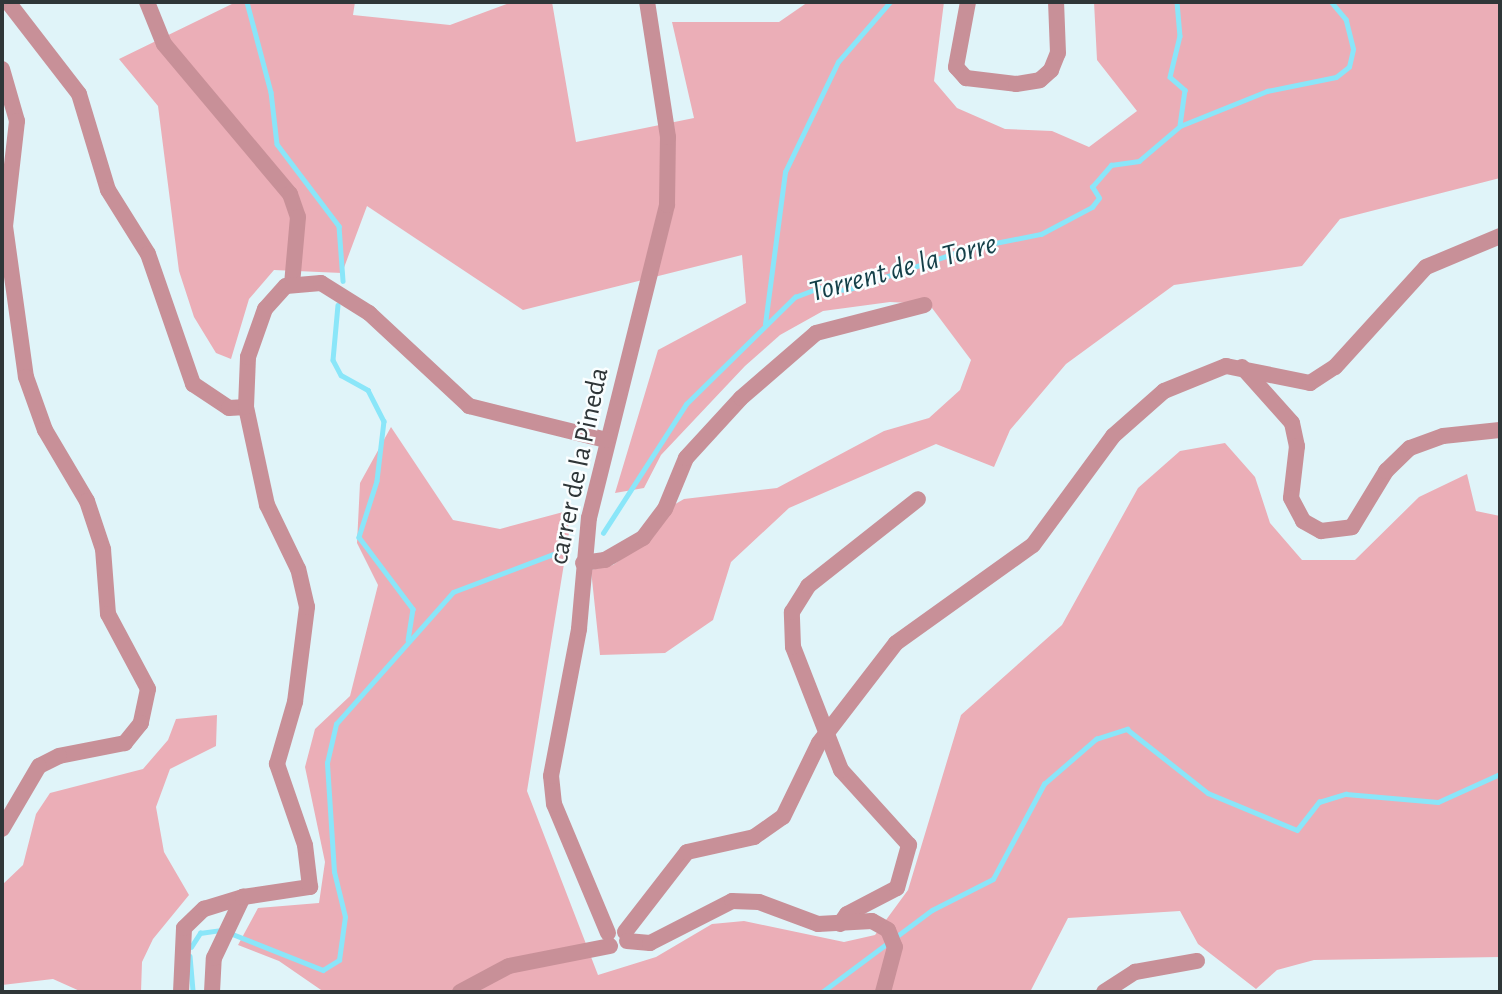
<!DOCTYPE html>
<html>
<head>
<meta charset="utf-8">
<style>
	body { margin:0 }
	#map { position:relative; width:1502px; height:994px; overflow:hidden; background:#e0f4f9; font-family:"Alegreya Sans",sans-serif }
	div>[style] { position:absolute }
	.green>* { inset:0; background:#ebaeb7 }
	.stream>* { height:4.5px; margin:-2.25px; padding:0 2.25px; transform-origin:2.25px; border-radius:2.25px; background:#8ae6f9 }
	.minor>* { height:16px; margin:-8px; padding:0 8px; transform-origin:8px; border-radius:8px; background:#c89098 }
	span { translate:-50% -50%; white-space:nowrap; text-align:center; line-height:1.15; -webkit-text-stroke:5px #fafeff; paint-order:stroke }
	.street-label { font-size:28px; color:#2f3638 }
	.water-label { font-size:30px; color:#143f48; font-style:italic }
	.frame { position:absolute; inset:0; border:4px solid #2f3638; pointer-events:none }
</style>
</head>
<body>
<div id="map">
	<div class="green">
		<i style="clip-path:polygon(236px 2px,355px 2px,353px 15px,450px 25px,512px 2px,552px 2px,576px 142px,694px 118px,672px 22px,779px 22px,808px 2px,944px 2px,934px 81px,957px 108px,1005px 129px,1052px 131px,1089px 147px,1137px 111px,1097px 60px,1094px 2px,1500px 2px,1500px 178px,1340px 219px,1302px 266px,1174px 285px,1066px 364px,1010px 430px,994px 467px,936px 444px,789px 508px,731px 562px,713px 620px,665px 653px,600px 655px,591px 570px,613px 565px,654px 536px,665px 510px,684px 499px,777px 488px,884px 431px,929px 418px,960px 390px,971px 360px,929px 304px,890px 302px,823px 311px,780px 335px,745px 366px,661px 455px,644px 488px,615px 493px,658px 350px,746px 303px,742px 255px,523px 310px,367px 206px,342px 273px,274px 270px,249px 299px,231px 359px,216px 353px,194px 317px,179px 271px,158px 106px,119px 59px)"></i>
		<i style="clip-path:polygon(391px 427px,453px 520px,500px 529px,567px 511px,569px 533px,527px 791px,598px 975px,656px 957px,712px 924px,744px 921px,844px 942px,875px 935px,908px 890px,961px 715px,1062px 625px,1138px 488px,1180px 451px,1225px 443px,1255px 477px,1270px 523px,1302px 560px,1355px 560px,1419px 497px,1467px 474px,1476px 511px,1500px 516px,1500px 957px,1314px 960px,1277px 970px,1256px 989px,1198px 944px,1180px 911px,1068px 918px,1030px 992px,324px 992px,279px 961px,238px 945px,258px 908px,319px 903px,325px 862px,305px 767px,315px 729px,350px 696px,378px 585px,357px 543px,360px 483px)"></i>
		<i style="clip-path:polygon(217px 715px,216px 746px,170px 769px,156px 807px,164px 852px,189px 895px,153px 939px,142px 962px,141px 992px,82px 992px,53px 979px,2px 985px,2px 885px,23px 865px,36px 814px,50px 793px,143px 769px,168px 740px,176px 719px)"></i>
	</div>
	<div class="stream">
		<i style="left:247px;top:2px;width:93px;rotate:75.1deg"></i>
		<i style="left:271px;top:92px;width:52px;rotate:83.4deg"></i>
		<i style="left:277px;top:144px;width:103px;rotate:52.9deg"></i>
		<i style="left:339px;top:226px;width:55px;rotate:85.8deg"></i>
		<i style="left:1177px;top:2px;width:34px;rotate:85deg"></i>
		<i style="left:1180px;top:36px;width:42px;rotate:103.7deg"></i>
		<i style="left:1170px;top:77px;width:20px;rotate:41deg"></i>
		<i style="left:1185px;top:90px;width:35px;rotate:98deg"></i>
		<i style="left:338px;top:305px;width:55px;rotate:95.2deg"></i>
		<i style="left:333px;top:360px;width:17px;rotate:62deg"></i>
		<i style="left:341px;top:375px;width:31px;rotate:29deg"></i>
		<i style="left:368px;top:390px;width:35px;rotate:63deg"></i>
		<i style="left:384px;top:421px;width:60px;rotate:96.7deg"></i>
		<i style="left:377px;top:481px;width:59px;rotate:107.8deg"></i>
		<i style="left:359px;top:537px;width:90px;rotate:53.1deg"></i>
		<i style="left:413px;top:609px;width:31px;rotate:99deg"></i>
		<i style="left:765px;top:324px;width:153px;rotate:-82.5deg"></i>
		<i style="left:785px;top:172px;width:122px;rotate:-64.3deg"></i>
		<i style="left:838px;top:62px;width:79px;rotate:-49.1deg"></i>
		<i style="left:603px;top:533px;width:153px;rotate:-57.2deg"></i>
		<i style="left:686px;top:404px;width:153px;rotate:-44.5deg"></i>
		<i style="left:795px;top:297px;width:26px;rotate:-21deg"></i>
		<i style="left:819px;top:288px;width:28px;rotate:4deg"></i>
		<i style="left:847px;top:290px;width:130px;rotate:-18.9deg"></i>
		<i style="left:970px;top:248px;width:72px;rotate:-11.2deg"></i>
		<i style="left:1041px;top:234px;width:58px;rotate:-27.9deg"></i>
		<i style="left:1092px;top:207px;width:11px;rotate:-52deg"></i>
		<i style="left:1099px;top:198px;width:13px;rotate:-122deg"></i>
		<i style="left:1092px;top:187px;width:29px;rotate:-49deg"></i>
		<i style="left:1111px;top:165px;width:28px;rotate:-8deg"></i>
		<i style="left:1139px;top:161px;width:54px;rotate:-40.5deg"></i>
		<i style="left:1180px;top:126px;width:94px;rotate:-21.9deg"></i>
		<i style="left:1267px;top:91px;width:70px;rotate:-11.5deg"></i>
		<i style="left:1336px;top:77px;width:16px;rotate:-38deg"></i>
		<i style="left:1349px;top:67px;width:18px;rotate:-77deg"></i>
		<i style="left:1353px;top:49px;width:30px;rotate:-104deg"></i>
		<i style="left:1346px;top:20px;width:23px;rotate:-130deg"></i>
		<i style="left:230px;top:933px;width:100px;rotate:21.7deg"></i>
		<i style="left:323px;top:970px;width:19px;rotate:-32deg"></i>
		<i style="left:339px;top:960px;width:43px;rotate:-82.1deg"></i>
		<i style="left:345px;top:917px;width:46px;rotate:-103.7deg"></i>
		<i style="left:334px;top:872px;width:109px;rotate:-93.7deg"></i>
		<i style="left:327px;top:763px;width:40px;rotate:-77deg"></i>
		<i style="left:336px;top:724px;width:176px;rotate:-48.4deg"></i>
		<i style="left:453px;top:592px;width:122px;rotate:-20.7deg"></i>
		<i style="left:191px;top:947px;width:17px;rotate:-57deg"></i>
		<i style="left:200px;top:933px;width:22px;rotate:-8deg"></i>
		<i style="left:190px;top:956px;width:36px;rotate:85deg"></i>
		<i style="left:822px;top:992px;width:137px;rotate:-36.7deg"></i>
		<i style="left:932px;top:910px;width:68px;rotate:-26.9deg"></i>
		<i style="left:993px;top:879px;width:108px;rotate:-61.8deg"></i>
		<i style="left:1044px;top:784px;width:69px;rotate:-40.9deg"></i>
		<i style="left:1096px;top:739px;width:33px;rotate:-18deg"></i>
		<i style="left:1127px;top:729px;width:103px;rotate:38.3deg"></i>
		<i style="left:1208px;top:793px;width:96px;rotate:22.6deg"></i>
		<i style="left:1297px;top:830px;width:36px;rotate:-52deg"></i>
		<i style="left:1319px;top:802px;width:28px;rotate:-17deg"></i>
		<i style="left:1346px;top:794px;width:92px;rotate:5deg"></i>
		<i style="left:1438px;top:802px;width:68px;rotate:-24.3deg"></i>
	</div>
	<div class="minor">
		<i style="left:8px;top:2px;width:116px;rotate:52.3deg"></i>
		<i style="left:79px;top:94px;width:100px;rotate:73.2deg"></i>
		<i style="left:108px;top:190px;width:75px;rotate:58deg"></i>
		<i style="left:148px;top:254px;width:138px;rotate:70.9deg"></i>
		<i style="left:193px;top:384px;width:43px;rotate:33.7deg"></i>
		<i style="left:229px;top:408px;width:17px;rotate:-3deg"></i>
		<i style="left:147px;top:2px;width:45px;rotate:68deg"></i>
		<i style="left:164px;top:44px;width:196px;rotate:50deg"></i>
		<i style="left:290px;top:194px;width:24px;rotate:71deg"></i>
		<i style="left:298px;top:217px;width:67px;rotate:95.1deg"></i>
		<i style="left:968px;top:2px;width:66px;rotate:100.5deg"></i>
		<i style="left:956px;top:67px;width:15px;rotate:48deg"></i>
		<i style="left:966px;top:78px;width:50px;rotate:6.8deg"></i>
		<i style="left:1016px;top:84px;width:24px;rotate:-9deg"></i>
		<i style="left:1040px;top:80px;width:15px;rotate:-42deg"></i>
		<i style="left:1051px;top:70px;width:18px;rotate:-68deg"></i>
		<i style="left:1058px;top:53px;width:51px;rotate:-92.2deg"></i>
		<i style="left:2px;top:69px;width:54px;rotate:73.9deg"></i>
		<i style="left:17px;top:121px;width:106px;rotate:96.5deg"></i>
		<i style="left:5px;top:226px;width:152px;rotate:82.1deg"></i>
		<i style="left:26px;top:377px;width:56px;rotate:70.3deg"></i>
		<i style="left:45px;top:430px;width:82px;rotate:59.4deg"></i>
		<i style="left:87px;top:501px;width:51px;rotate:71.6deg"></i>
		<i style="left:103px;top:549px;width:65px;rotate:85.6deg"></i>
		<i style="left:108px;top:614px;width:85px;rotate:61.9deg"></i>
		<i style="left:148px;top:689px;width:35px;rotate:102deg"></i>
		<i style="left:141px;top:723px;width:26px;rotate:129deg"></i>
		<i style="left:125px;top:743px;width:67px;rotate:168.9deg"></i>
		<i style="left:59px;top:756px;width:22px;rotate:153deg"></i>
		<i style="left:39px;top:766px;width:73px;rotate:120.4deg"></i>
		<i style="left:1242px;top:367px;width:75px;rotate:48.2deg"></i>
		<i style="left:1292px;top:423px;width:24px;rotate:78deg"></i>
		<i style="left:1297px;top:446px;width:52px;rotate:96.6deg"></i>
		<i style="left:1291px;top:498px;width:26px;rotate:62deg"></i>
		<i style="left:1303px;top:521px;width:21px;rotate:29deg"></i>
		<i style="left:1321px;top:531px;width:31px;rotate:-7deg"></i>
		<i style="left:1352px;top:527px;width:66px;rotate:-58.7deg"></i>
		<i style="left:1386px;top:471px;width:33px;rotate:-44deg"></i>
		<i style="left:1410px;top:448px;width:35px;rotate:-20deg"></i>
		<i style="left:1443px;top:436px;width:57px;rotate:-6deg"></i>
		<i style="left:583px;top:563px;width:22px;rotate:-8deg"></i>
		<i style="left:605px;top:560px;width:44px;rotate:-30.1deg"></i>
		<i style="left:643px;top:538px;width:36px;rotate:-53deg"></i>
		<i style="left:665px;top:509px;width:55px;rotate:-67.6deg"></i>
		<i style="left:686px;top:458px;width:81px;rotate:-47.5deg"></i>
		<i style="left:741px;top:398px;width:99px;rotate:-40.9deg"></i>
		<i style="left:816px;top:333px;width:112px;rotate:-14.5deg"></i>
		<i style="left:840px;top:924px;width:12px;rotate:-55deg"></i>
		<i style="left:847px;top:914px;width:56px;rotate:-27.5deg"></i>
		<i style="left:897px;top:888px;width:45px;rotate:-74.4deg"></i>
		<i style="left:909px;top:845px;width:101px;rotate:-132.2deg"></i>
		<i style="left:841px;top:770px;width:132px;rotate:-111.3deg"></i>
		<i style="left:793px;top:647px;width:35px;rotate:-92deg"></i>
		<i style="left:792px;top:612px;width:31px;rotate:-58deg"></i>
		<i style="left:808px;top:586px;width:140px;rotate:-38.3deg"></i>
		<i style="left:625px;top:932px;width:101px;rotate:-52.2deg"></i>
		<i style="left:687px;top:852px;width:69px;rotate:-12.6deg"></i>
		<i style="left:754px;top:837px;width:35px;rotate:-35deg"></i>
		<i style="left:783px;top:817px;width:82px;rotate:-64.1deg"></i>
		<i style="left:819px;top:743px;width:126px;rotate:-52.4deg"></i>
		<i style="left:896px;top:643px;width:168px;rotate:-35.6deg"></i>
		<i style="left:1033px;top:545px;width:135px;rotate:-53.7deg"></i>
		<i style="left:1113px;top:436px;width:68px;rotate:-41.4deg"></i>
		<i style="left:1164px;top:391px;width:67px;rotate:-22deg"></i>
		<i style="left:1226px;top:366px;width:86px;rotate:11.4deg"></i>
		<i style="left:1310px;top:383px;width:30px;rotate:-33deg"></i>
		<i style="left:1335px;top:367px;width:135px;rotate:-47.7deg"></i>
		<i style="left:1426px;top:267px;width:80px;rotate:-22.7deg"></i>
		<i style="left:608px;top:933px;width:140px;rotate:-112.7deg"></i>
		<i style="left:554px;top:804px;width:28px;rotate:-96deg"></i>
		<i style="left:551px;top:776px;width:150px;rotate:-79.2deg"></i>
		<i style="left:579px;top:629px;width:111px;rotate:-84.9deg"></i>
		<i style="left:589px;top:518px;width:323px;rotate:-76deg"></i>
		<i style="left:667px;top:205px;width:68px;rotate:-89.2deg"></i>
		<i style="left:668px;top:137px;width:137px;rotate:-98.8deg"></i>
		<i style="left:627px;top:941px;width:23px;rotate:5deg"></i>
		<i style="left:650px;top:943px;width:92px;rotate:-27.1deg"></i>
		<i style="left:732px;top:901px;width:27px;rotate:2deg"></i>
		<i style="left:759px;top:902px;width:63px;rotate:20.4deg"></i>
		<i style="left:818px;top:924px;width:54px;rotate:-3.2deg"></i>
		<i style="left:872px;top:921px;width:18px;rotate:29deg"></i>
		<i style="left:888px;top:930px;width:18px;rotate:68deg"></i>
		<i style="left:895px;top:947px;width:47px;rotate:104.9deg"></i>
		<i style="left:181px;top:992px;width:64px;rotate:-87.3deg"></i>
		<i style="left:184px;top:928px;width:28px;rotate:-44deg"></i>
		<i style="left:204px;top:909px;width:41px;rotate:-17.1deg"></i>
		<i style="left:212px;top:992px;width:34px;rotate:-87deg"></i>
		<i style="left:214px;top:958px;width:68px;rotate:-64.6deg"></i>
		<i style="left:243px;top:897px;width:68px;rotate:-8.5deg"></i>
		<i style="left:310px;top:887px;width:42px;rotate:-96.8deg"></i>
		<i style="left:305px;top:845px;width:86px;rotate:-109.1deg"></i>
		<i style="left:277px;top:764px;width:65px;rotate:-73.8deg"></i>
		<i style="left:295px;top:702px;width:96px;rotate:-82.8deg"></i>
		<i style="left:307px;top:607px;width:39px;rotate:-103deg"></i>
		<i style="left:298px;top:569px;width:71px;rotate:-115.8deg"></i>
		<i style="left:267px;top:505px;width:100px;rotate:-102.1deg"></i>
		<i style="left:246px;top:407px;width:50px;rotate:-87.7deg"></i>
		<i style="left:248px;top:357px;width:51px;rotate:-70.5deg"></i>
		<i style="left:265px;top:309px;width:31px;rotate:-48deg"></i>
		<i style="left:286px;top:286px;width:35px;rotate:-5deg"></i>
		<i style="left:321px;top:283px;width:57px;rotate:32deg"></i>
		<i style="left:369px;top:313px;width:137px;rotate:42.9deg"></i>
		<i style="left:469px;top:406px;width:141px;rotate:13.9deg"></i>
		<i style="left:460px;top:992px;width:55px;rotate:-28deg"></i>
		<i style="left:509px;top:966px;width:103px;rotate:-11.2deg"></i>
		<i style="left:1104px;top:992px;width:37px;rotate:-33deg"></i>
		<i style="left:1135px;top:972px;width:63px;rotate:-10.1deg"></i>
	</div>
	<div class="street-label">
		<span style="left:579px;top:466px;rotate:-78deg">carrer de la Pineda</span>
	</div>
	<div class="water-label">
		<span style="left:903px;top:268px;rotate:-15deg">Torrent de la Torre</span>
	</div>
	<div class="frame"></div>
</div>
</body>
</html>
